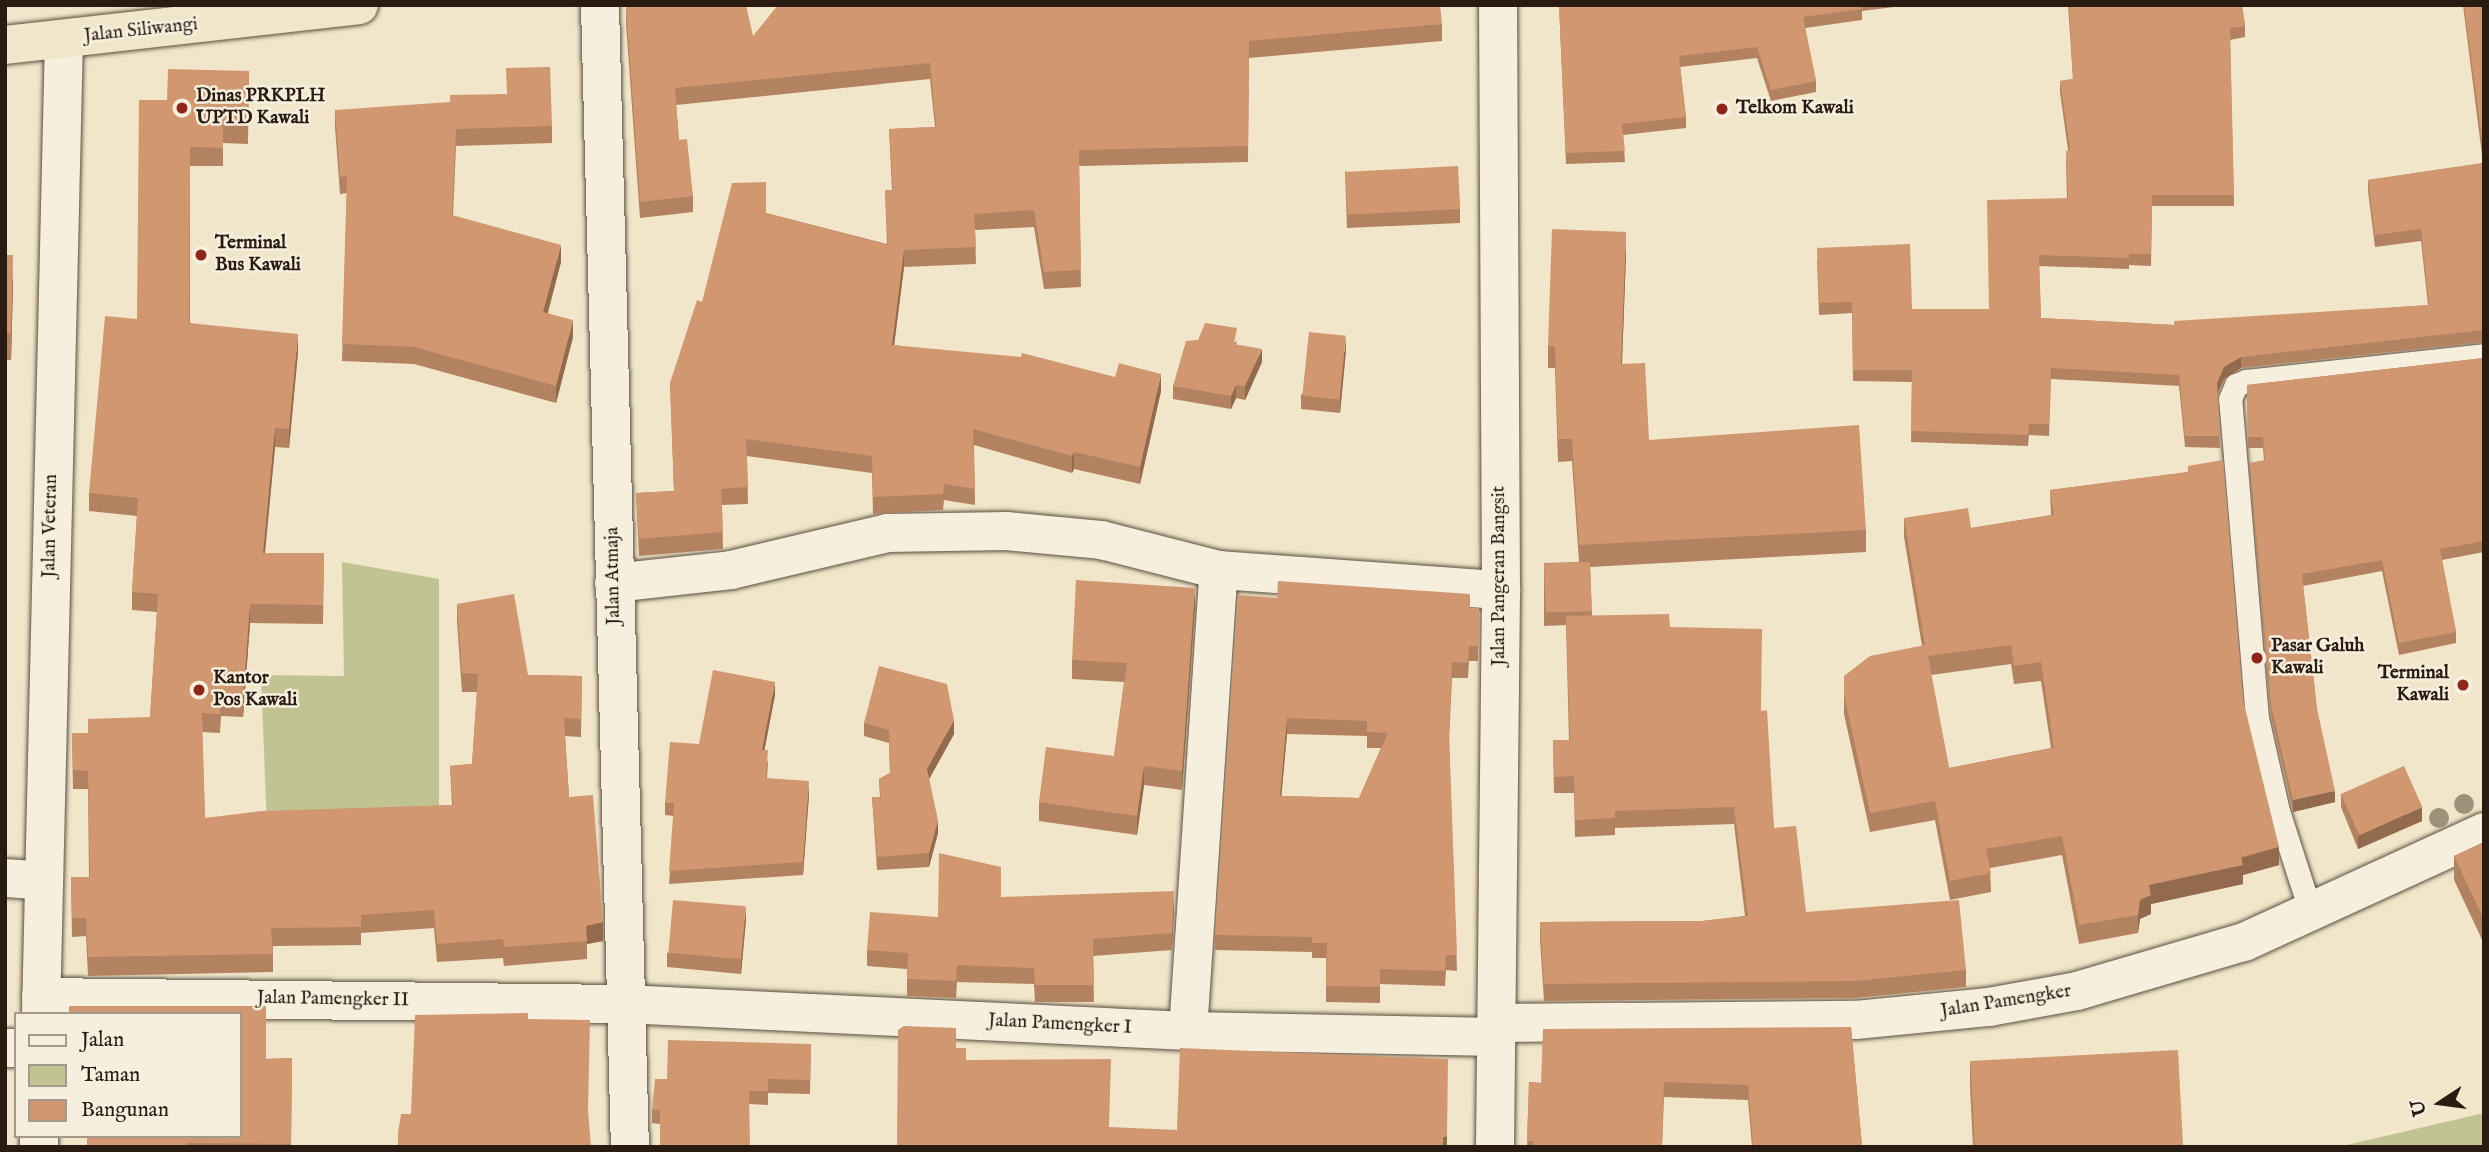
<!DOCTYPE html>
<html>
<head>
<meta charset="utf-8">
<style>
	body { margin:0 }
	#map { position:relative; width:2489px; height:1152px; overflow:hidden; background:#f1e6ca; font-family:"IM FELL English",serif }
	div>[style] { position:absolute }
	.green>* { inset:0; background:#c1c392 }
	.roads { filter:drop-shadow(0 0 2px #5b4e3f) drop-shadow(0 0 2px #5b4e3f) }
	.service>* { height:23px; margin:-11.5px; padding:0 11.5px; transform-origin:11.5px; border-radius:11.5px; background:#f6efdd }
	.minor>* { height:38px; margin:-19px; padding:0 19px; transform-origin:19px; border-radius:19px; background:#f6efdd }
	.secondary>* { height:38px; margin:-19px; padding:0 19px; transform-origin:19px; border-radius:19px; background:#f6efdd }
	.trunk>* { height:38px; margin:-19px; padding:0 19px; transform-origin:19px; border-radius:19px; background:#f1e6ca }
	.trees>* { width:20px; height:20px; margin:-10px; border-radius:50%; background:#9c927a }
	.wall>* { inset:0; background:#b38260 }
	.shaded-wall>* { inset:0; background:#926a4e }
	.building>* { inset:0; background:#d09770; transform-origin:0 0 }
	.dots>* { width:19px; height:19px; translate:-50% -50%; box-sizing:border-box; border:4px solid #f6efdd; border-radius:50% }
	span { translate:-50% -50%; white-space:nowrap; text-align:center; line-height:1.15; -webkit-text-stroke:5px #f6efdd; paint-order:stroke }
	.street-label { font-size:19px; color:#291b11 }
	.poi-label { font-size:19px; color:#291b11; font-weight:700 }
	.left { translate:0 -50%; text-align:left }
	.right { translate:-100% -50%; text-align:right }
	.frame { position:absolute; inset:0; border:7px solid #291b11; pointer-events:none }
	.legend { position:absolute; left:14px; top:1012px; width:228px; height:126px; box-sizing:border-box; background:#f6efdd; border:2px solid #a49a8b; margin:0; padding:9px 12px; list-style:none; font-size:21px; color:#291b11 }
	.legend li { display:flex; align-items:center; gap:14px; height:35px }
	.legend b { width:35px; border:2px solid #a49a8b }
	.north { position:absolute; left:2405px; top:1068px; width:70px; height:70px; -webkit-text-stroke:5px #f6efdd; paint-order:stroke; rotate:257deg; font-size:19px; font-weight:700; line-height:28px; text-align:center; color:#291b11 }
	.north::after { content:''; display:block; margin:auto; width:24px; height:32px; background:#291b11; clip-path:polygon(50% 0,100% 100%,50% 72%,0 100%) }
</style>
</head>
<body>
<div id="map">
	<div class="green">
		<i style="clip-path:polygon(342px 562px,439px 579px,439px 820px,267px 828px,261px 675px,344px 676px)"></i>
		<i style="clip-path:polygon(2484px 1113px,2484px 1147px,2338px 1147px)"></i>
	</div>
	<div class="roads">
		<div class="service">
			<i style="left:2311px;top:913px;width:107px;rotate:-107.9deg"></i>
			<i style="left:2278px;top:811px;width:95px;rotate:-102.7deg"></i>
			<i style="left:2257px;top:718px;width:320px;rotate:-94.8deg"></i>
			<i style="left:2230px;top:399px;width:15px;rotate:-67deg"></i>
			<i style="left:2236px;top:385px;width:11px;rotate:-22deg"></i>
			<i style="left:2246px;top:381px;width:239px;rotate:-6.2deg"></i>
		</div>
		<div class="minor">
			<i style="left:600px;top:5px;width:1142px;rotate:88.5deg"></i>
			<i style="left:614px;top:583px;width:118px;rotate:-6.3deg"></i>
			<i style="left:731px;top:570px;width:160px;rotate:-13.3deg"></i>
			<i style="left:887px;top:533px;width:119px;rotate:-1deg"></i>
			<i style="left:1006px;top:531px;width:95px;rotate:5.4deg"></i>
			<i style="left:1101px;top:540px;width:122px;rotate:14.3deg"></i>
			<i style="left:1219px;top:570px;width:283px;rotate:4.1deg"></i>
			<i style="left:5px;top:878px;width:39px;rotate:4deg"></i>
			<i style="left:41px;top:997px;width:583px;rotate:0.69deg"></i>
			<i style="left:624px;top:1004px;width:565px;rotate:2.74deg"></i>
			<i style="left:1188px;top:1031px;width:309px;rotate:1.1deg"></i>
			<i style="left:1497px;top:1023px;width:359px;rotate:-0.5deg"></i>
			<i style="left:1856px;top:1020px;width:134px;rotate:-5.6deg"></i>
			<i style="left:1989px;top:1007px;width:89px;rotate:-10.3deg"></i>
			<i style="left:2077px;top:991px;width:174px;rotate:-16.4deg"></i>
			<i style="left:2244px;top:942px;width:264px;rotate:-24.6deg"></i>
			<i style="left:1188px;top:1031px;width:462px;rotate:-86.2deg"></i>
			<i style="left:5px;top:1048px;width:11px"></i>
			<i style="left:1495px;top:1147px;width:557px;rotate:-89.38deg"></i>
			<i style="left:1501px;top:590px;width:585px;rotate:-90.29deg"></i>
		</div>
		<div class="secondary">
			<i style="left:41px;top:1014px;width:975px;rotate:-88.65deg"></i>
			<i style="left:39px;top:1147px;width:11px;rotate:-90deg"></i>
		</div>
		<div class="trunk">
			<i style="left:5px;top:45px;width:356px;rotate:-6.4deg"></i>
		</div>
	</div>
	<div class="trees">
		<i style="left:2464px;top:804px"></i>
		<i style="left:2439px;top:818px"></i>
	</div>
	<div class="wall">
		<i style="clip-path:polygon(1559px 5px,1910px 5px,1862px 11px,1862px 20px,1805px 28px,1816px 81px,1816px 92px,1771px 101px,1757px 58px,1680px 67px,1686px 117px,1686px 128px,1623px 135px,1625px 162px,1566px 164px)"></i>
		<i style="clip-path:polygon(2068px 5px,2242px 5px,2245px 26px,2245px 37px,2230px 40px,2234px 206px,2152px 206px,2151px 266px,2129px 265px,2129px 269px,2039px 266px,2041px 318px,2174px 325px,2428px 305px,2421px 241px,2375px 247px,2368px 191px,2368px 180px,2483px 163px,2463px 5px,2484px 5px,2484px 342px,2241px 368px,2224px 379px,2218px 393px,2220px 448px,2185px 447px,2179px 386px,2051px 379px,2049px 436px,2029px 435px,2028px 446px,1911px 442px,1912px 382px,1853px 381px,1852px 313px,1819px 315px,1817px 259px,1912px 309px,1989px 309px,2067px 198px,2066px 162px,2068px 150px,2060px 92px,2060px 81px,2073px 79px)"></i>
		<i style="clip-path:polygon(626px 7px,753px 36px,1442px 24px,1442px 41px,1249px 58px,1248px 162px,1079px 166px,1081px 287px,1044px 289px,1034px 227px,975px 230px,976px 264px,904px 267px,894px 345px,1161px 391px,1140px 484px,1074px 469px,1072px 473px,974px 445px,975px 505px,944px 500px,943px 510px,873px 514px,872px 473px,747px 456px,748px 504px,722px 505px,723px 549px,639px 556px,636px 493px,674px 491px,670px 383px,702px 302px,766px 213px,887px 244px,885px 190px,892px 190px,889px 129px,935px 127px,930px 79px,676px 105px,679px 140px,693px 196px,693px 212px,640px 218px,626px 24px)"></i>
		<i style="clip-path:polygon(249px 71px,248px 144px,223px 143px,223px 166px,190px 166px,190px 323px,298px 352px,289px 448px,275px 447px,265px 553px,324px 553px,323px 624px,250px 623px,243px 717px,221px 716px,220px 733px,202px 732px,205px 818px,452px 805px,450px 766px,472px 764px,477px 692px,462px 692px,457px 622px,457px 604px,528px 675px,582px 676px,581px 737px,565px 736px,569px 797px,603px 941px,587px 944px,587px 959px,504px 966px,503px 958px,437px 962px,434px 928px,361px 933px,361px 945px,273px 946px,273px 972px,88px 976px,86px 936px,72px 937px,71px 877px,89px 877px,88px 789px,73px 789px,72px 733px,88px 733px,150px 717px,157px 612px,132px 610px,132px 592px,137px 516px,89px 511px,89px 493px,137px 319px,167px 100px)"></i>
		<i style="clip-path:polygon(335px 110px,552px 126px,552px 143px,456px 146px,453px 216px,561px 262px,548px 313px,573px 337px,556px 403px,414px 364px,342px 361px,347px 193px,340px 194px,335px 127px)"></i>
		<i style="clip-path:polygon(1345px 171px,1460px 209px,1460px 223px,1347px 228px)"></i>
		<i style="clip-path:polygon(1626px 254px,1622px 364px,1649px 440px,1866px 530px,1866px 552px,1590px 567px,1592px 616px,1670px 627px,1761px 711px,1774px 828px,1806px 912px,1966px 970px,1966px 987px,1855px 998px,1544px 1001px,1540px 939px,1540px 922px,1702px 921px,1745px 916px,1734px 824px,1615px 828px,1615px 835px,1575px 837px,1574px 793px,1554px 793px,1553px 740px,1569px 740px,1566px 625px,1544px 626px,1544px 563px,1579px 562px,1572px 461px,1558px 462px,1555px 368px,1548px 368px,1548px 346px)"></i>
		<i style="clip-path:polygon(5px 255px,13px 282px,11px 360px,5px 360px)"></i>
		<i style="clip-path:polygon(1237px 341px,1236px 345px,1262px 362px,1245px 400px,1236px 398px,1231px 409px,1173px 399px,1173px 386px)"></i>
		<i style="clip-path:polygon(1346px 350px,1340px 413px,1301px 409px,1301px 395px)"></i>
		<i style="clip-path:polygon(2484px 358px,2484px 552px,2442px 560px,2456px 632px,2456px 643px,2399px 655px,2382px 571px,2303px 586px,2317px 709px,2335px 802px,2293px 812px,2271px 716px,2250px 474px,2250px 463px,2264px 461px,2263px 448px,2248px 448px,2247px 385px)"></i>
		<i style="clip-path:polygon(evenodd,2188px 466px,2243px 700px,2279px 865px,2243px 875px,2243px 884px,2151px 904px,2151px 914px,2140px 919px,2138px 933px,2079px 944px,2062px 855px,1990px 868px,1991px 892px,1950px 900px,1935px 820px,1870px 832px,1844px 714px,1844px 676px,1922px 646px,1904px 537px,1904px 518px,1971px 528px,2051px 515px,2050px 490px,2188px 472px,2188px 466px,2011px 664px,2014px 684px,2041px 681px,2051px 748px,1949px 768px,1931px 675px,2011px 664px)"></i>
		<i style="clip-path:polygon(evenodd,1277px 598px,1479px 608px,1478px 661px,1469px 661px,1468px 678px,1452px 678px,1449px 741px,1457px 971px,1446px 970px,1445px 986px,1380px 984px,1380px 1003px,1326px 1002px,1326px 958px,1312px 958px,1312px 952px,1215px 950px,1215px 935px,1277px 598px,1287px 734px,1367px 736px,1367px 748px,1381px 748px,1359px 798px,1281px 796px,1287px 734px)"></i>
		<i style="clip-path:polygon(1195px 607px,1182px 790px,1144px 785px,1137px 835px,1039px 821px,1039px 802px,1114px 756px,1124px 682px,1072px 679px,1072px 660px)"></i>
		<i style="clip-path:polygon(775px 695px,764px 750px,768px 763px,767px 778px,809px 794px,803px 875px,669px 884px,674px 816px,665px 815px,665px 803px,699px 744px)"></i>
		<i style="clip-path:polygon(864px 723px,954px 734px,929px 779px,938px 833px,929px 867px,877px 870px,872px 797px,880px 797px,879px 779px,890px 773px,889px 743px,864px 736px)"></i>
		<i style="clip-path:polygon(2341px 794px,2422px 821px,2358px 849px,2341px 807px)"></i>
		<i style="clip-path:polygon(2484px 842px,2484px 944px,2454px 880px,2454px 856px)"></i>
		<i style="clip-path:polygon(1001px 897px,1174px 907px,1172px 950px,1093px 956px,1094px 1002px,1035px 1002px,1034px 984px,957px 982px,956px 998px,907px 996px,907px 969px,867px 966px,867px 950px,938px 917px)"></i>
		<i style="clip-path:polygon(746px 919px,741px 974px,667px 967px,667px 953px)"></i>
		<i style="clip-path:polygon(1851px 1027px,1862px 1147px,1752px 1147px,1748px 1100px,1664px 1097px,1662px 1147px,1527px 1147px,1529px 1082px,1541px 1083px)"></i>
		<i style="clip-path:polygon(811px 1044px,810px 1094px,768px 1093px,768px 1105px,749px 1104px,660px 1124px,652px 1123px,652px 1110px,667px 1079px)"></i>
		<i style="clip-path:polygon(292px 1058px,291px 1147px,87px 1147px,266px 1059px)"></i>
		<i style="clip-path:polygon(1970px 1062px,2183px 1147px,1973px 1147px,1970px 1087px)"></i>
	</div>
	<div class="shaded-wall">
		<i style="clip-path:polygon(1626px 232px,1626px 254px,1621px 387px,1621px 364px)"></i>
		<i style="clip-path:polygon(561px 245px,561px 262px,543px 329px,543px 312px)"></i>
		<i style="clip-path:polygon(904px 250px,904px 267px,892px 362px,892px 345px)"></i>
		<i style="clip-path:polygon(13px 255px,13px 282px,11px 360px,11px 333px)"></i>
		<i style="clip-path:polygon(573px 320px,573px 337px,556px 403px,556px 386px)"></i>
		<i style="clip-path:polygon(298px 334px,298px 352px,289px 448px,289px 429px)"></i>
		<i style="clip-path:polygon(1346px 336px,1346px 350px,1340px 413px,1340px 400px)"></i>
		<i style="clip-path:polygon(1262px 349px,1262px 362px,1245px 400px,1245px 386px)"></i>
		<i style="clip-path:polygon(2241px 357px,2241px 368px,2224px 379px,2217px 394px,2217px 383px,2224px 367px)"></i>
		<i style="clip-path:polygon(1161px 374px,1161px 391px,1140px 484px,1140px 467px)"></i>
		<i style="clip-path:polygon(1236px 385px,1236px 398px,1231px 409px,1231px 396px)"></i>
		<i style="clip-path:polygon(275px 428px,275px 447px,263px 571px,263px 553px)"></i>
		<i style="clip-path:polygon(1074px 452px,1074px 469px,1072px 473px,1072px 456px)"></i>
		<i style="clip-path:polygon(1195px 588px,1195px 607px,1182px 790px,1182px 771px)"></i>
		<i style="clip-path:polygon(250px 604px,250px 623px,243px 717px,243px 699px)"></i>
		<i style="clip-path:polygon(775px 682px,775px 695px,762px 763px,762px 750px)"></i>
		<i style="clip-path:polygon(1287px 718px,1287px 734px,1280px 812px,1280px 796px)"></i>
		<i style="clip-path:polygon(954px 720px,954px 734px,927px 783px,927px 769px)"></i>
		<i style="clip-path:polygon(1144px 766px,1144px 785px,1137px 835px,1137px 816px)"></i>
		<i style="clip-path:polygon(809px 781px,809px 794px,803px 875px,803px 862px)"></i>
		<i style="clip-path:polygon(2335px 791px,2335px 802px,2293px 812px,2293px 800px)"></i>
		<i style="clip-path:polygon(2422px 807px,2422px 821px,2358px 849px,2358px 836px)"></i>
		<i style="clip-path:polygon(938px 820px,938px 833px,929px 867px,929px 853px)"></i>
		<i style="clip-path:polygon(2279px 847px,2279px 865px,2243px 875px,2243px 884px,2151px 904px,2151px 914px,2140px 919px,2138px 933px,2138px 915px,2140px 900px,2149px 885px)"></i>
		<i style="clip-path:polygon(1174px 891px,1174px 907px,1172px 950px,1172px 933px)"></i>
		<i style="clip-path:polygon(746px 906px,746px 919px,741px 974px,741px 960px)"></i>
		<i style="clip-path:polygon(603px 922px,603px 941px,587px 944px,586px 926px)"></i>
		<i style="clip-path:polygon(1447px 1136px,1447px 1147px,1442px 1147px,1443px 1137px)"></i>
	</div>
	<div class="building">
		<i style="clip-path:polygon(659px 5px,746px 5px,753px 36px,778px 5px,1440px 5px,1442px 24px,1249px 41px,1248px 146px,1079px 150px,1081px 270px,1044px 272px,1034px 210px,974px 214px,976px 247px,904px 250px,892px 345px,1021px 357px,1022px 353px,1115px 377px,1119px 363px,1161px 374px,1140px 467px,1074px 452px,1072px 456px,973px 429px,975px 489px,944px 484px,943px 494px,873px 497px,872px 456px,746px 439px,748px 487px,721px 489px,723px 532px,639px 539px,636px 493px,674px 491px,670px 383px,697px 300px,702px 302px,732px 183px,766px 182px,766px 213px,888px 245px,885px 190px,893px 190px,889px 129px,936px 127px,930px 63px,675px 88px,679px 140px,687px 139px,693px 196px,640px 202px,626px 7px)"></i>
		<i style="clip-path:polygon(1559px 5px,1861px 5px,1862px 9px,1803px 17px,1816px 81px,1771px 90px,1757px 47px,1679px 56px,1686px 117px,1622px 124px,1625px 151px,1566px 153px)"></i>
		<i style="clip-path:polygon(2069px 5px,2242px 5px,2245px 26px,2230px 28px,2234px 195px,2152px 195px,2151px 254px,2129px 254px,2129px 258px,2039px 255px,2041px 318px,2174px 325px,2174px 321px,2429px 305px,2421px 229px,2375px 235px,2368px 180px,2484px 163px,2484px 330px,2241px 357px,2224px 367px,2217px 383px,2220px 436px,2185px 436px,2179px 375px,2051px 368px,2049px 424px,2029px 424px,2028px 435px,1911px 431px,1912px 370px,1853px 370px,1852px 302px,1819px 303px,1817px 248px,1910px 244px,1912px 309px,1989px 309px,1987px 200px,2068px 198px,2066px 151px,2070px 150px,2060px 81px,2073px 79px)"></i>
		<i style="clip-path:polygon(2464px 5px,2484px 5px,2484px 155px)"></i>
		<i style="clip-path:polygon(550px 67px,552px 126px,456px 129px,452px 215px,561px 245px,543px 312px,573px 320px,556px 386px,414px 347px,342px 344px,347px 176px,340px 177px,335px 110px,450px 102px,450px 95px,507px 94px,506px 68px)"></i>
		<i style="clip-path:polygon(168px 69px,249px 71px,248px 126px,223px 125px,223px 148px,190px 147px,189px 323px,298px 334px,289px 429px,275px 428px,263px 553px,324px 553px,323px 605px,250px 604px,243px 699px,221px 697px,220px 714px,202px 713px,205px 818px,262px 811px,453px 805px,450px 766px,472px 764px,478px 674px,462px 673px,457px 604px,514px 594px,528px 675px,582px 676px,581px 719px,564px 718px,569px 797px,593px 795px,603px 922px,586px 926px,587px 941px,504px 947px,503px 939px,437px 944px,434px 910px,361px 915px,361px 927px,271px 928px,273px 954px,88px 957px,86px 918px,72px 918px,71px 877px,90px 877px,88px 771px,73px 770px,72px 733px,88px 733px,88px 719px,150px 717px,158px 594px,132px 592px,138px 498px,89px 493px,105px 316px,137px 319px,139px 100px,167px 100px)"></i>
		<i style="left:1458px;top:166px;width:43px;height:113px;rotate:87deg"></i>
		<i style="clip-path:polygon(1552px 229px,1626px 232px,1621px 364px,1645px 363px,1649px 440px,1859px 425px,1866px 530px,1579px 545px,1572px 439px,1558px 439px,1555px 346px,1548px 346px)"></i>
		<i style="clip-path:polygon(5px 255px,13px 255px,11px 333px,5px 333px)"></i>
		<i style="clip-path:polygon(1205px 323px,1237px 328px,1234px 344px,1262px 349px,1245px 386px,1236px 385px,1231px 396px,1173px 386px,1186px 341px,1198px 340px)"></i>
		<i style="left:1309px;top:332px;width:37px;height:64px;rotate:6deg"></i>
		<i style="clip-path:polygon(2484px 358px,2484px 541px,2440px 549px,2456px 632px,2399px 643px,2382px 560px,2302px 574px,2317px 709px,2335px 791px,2293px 800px,2271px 705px,2250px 463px,2265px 460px,2263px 437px,2248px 437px,2247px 385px)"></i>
		<i style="clip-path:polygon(evenodd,2223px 460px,2243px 700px,2279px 847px,2241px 857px,2243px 865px,2149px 885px,2151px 895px,2140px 900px,2138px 915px,2079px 925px,2062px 836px,1986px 849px,1991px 873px,1950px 881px,1935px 801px,1870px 813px,1844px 695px,1844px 676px,1870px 656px,1925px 645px,1904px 518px,1968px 508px,1971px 528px,2054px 515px,2050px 490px,2189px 472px,2188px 466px,2223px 460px,2011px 645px,2014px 666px,2041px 662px,2054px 748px,1949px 768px,1928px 656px,2011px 645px)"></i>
		<i style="left:1590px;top:562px;width:49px;height:46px;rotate:88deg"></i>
		<i style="clip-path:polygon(1076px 580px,1195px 588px,1182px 771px,1144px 766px,1137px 816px,1039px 802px,1046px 747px,1114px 756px,1127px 663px,1072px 660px)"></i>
		<i style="clip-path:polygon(evenodd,1278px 581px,1470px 594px,1470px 608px,1479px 608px,1478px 646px,1469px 646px,1468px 663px,1452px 662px,1449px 733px,1457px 955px,1446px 955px,1445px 971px,1380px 969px,1380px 987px,1326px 986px,1327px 943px,1312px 943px,1312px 937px,1215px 935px,1238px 595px,1277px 598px,1278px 581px,1287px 718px,1367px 721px,1367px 732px,1388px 733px,1359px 798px,1280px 796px,1287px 718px)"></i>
		<i style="clip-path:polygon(1669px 614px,1670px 627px,1762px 629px,1761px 711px,1767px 710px,1774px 828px,1796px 826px,1806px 912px,1959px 900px,1966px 970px,1855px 981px,1544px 984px,1540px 922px,1702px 921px,1748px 916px,1734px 807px,1615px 811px,1615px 818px,1575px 820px,1574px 776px,1554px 777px,1553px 740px,1570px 740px,1566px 616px)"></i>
		<i style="clip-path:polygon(879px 666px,947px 684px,954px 720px,927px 769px,938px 820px,929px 853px,877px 857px,872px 797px,881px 797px,879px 779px,890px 773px,889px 730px,864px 723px)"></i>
		<i style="clip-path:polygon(713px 670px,775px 682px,762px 750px,768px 750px,766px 778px,809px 781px,803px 862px,669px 871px,674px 803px,665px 803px,670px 742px,699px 744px)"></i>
		<i style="left:2404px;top:766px;width:45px;height:69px;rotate:66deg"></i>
		<i style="clip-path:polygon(2484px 842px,2484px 920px,2454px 856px)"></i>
		<i style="clip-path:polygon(939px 853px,1001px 867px,1001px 897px,1174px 891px,1172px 933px,1093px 939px,1094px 985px,1035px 985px,1034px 968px,957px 965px,956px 981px,907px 979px,908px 953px,867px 950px,870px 912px,938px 917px)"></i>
		<i style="left:673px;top:900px;width:73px;height:53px;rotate:5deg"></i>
		<i style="clip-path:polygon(69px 1006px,266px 1006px,266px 1059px,292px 1058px,291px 1144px,187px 1143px,187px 1147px,87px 1147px,87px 1136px,240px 1136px,240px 1014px,69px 1014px)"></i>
		<i style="clip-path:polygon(528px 1013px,528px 1019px,590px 1020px,588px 1110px,591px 1147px,398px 1147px,398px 1133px,401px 1114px,411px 1114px,415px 1015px)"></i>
		<i style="clip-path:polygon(904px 1026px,956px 1028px,956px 1048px,966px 1048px,966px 1060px,1111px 1059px,1109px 1127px,1177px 1130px,1180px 1048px,1448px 1059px,1447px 1136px,1443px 1137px,1442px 1147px,897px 1147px,898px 1030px)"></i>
		<i style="clip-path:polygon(1851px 1027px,1862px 1145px,1839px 1147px,1753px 1147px,1748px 1085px,1664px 1082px,1662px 1146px,1533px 1147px,1533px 1141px,1527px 1141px,1529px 1082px,1541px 1083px,1543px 1029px)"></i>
		<i style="clip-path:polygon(668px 1040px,811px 1044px,810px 1080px,768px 1079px,768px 1091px,749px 1091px,750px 1147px,660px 1147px,660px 1110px,652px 1110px,655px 1079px,667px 1079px)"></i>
		<i style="left:2178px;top:1050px;width:97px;height:208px;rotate:87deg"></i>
	</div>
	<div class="dots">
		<i style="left:182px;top:108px;background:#8f2418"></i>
		<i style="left:1722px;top:109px;background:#8f2418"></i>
		<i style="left:201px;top:255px;background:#8f2418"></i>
		<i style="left:2257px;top:658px;background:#8f2418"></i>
		<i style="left:2463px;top:685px;background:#8f2418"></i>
		<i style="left:199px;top:690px;background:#8f2418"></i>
	</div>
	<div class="street-label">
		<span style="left:141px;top:31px;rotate:-6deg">Jalan Siliwangi</span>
		<span style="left:51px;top:526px;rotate:-89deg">Jalan Veteran</span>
		<span style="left:614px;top:576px;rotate:-91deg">Jalan Atmaja</span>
		<span style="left:1500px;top:576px;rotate:-90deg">Jalan Pangeran Bangsit</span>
		<span style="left:333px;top:1000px;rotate:1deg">Jalan Pamengker II</span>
		<span style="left:2006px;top:1002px;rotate:-9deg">Jalan Pamengker</span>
		<span style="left:1060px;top:1025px;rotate:3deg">Jalan Pamengker I</span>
	</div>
	<div class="poi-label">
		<span class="left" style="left:196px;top:108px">Dinas PRKPLH<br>UPTD Kawali</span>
		<span class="left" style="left:1736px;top:109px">Telkom Kawali</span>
		<span class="left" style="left:215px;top:255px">Terminal<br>Bus Kawali</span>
		<span class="left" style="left:2271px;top:658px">Pasar Galuh<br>Kawali</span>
		<span class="right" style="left:2449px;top:685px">Terminal<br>Kawali</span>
		<span class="left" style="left:213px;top:690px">Kantor<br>Pos Kawali</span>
	</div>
	<div class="frame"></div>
	<ul class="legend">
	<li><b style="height:9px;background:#f6efdd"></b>Jalan</li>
	<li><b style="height:19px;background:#c1c392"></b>Taman</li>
	<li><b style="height:19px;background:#d09770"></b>Bangunan</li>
	</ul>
	<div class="north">U</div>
</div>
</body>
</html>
